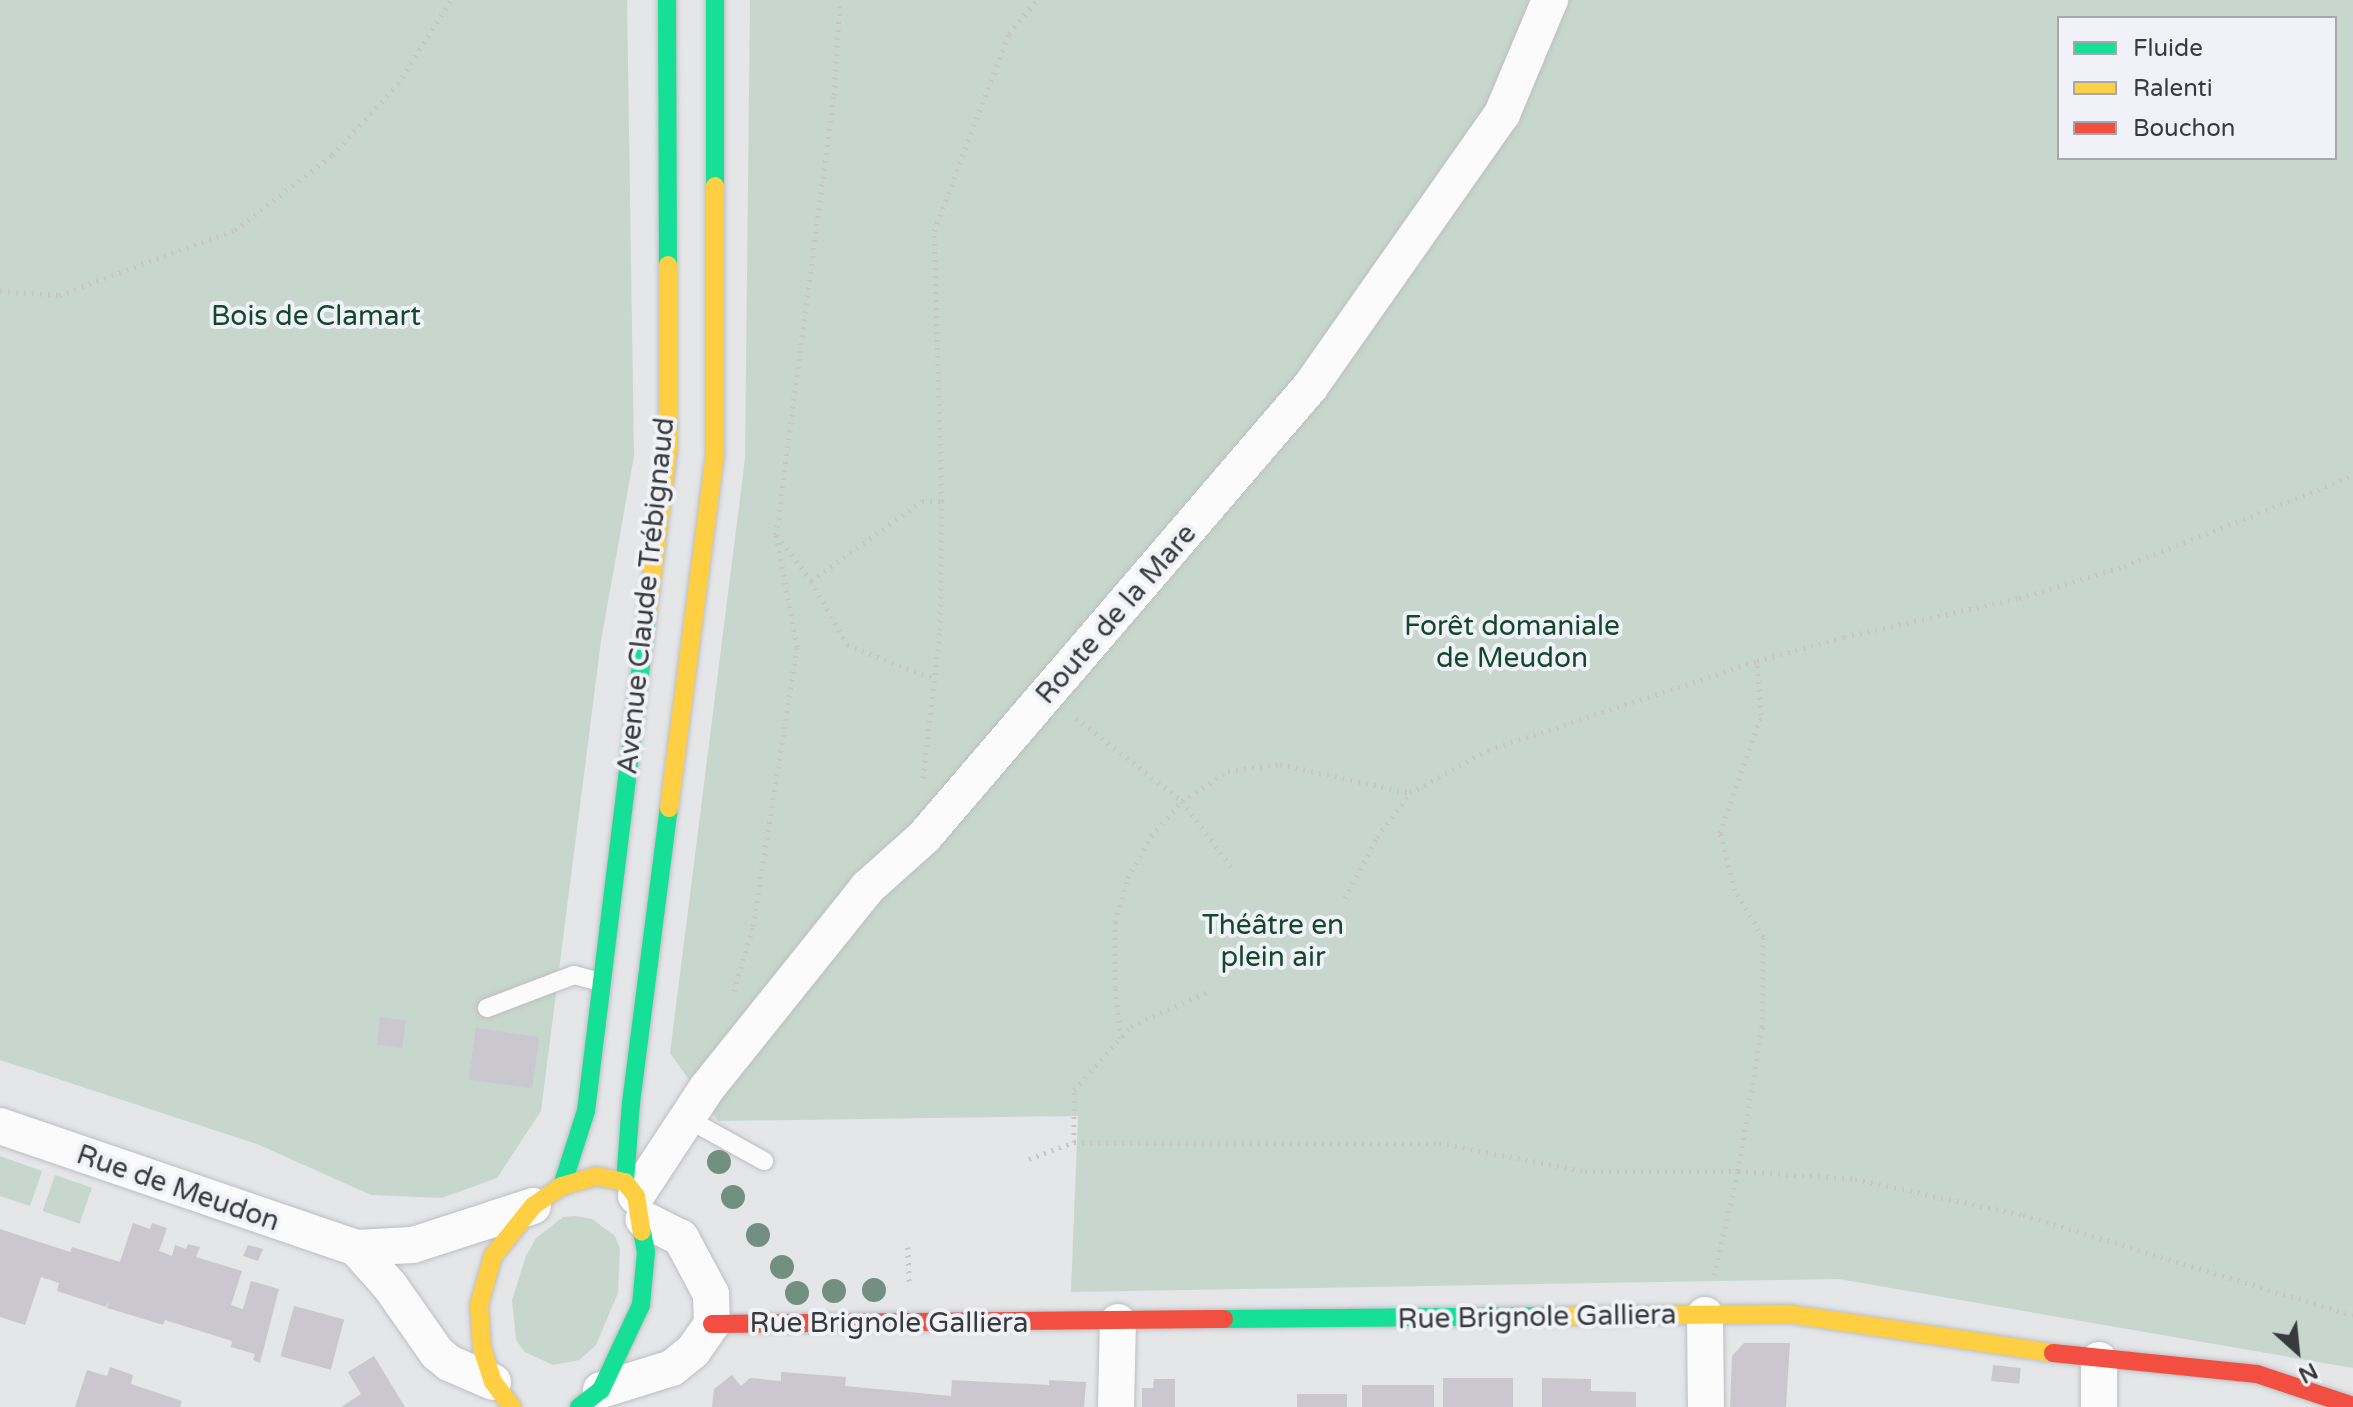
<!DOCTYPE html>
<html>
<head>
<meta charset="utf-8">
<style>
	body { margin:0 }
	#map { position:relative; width:2353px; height:1407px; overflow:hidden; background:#e4e6e8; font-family:"Varela Round",sans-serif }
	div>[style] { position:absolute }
	.green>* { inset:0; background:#c7d7ce; transform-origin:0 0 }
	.building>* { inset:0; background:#cac8ce; transform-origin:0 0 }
	.path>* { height:5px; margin-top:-2.5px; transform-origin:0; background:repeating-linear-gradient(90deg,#c6c6c6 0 2px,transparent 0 8px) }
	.roads { filter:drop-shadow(0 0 2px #bebec0) drop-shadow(0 0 2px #bebec0) }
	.lane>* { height:18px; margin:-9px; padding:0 9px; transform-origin:9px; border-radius:9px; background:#fbfbfc }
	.street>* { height:36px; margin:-18px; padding:0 18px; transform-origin:18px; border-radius:18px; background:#fbfbfc }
	.fast>* { height:18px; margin:-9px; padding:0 9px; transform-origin:9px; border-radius:9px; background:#16e098 }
	.slow>* { height:18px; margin:-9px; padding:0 9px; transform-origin:9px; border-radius:9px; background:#ffcf43 }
	.jam>* { height:18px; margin:-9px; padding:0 9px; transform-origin:9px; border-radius:9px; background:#f24e42 }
	.trees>* { width:24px; height:24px; margin:-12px; border-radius:50%; background:#728f81 }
	span { translate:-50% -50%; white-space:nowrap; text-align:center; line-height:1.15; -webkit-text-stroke:8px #f0f2f7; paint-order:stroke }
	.park-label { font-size:28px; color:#14482c }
	.street-label { font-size:28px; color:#393a3c }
	.legend { position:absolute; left:2057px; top:16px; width:280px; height:144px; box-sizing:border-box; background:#f0f2f7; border:2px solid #a7a8ac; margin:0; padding:10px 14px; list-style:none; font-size:24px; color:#393a3c }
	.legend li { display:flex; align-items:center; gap:16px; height:40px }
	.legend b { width:40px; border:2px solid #a7a8ac }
	.north { position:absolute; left:2257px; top:1311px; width:80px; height:80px; -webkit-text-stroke:6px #f0f2f7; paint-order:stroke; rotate:153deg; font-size:22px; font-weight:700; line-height:32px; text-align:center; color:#393a3c }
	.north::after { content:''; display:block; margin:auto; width:28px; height:36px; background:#393a3c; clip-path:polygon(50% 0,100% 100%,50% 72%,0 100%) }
</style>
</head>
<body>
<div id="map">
	<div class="green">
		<i style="clip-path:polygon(0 0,627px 0,634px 456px,601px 641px,541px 1111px,497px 1178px,442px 1198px,371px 1195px,257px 1144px,0 1060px)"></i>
		<i style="clip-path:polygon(evenodd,750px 0,2353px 0,2353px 1368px,1839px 1279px,1071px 1292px,1078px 1116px,718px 1121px,670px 1053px,745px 459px,750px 0,2059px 18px,2335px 18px,2335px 158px,2059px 158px,2059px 18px)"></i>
		<i style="clip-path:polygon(0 1156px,42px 1171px,30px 1206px,0 1196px)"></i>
		<i style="left:55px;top:1175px;width:39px;height:38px;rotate:19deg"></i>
		<i style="clip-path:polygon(576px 1216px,592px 1219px,615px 1236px,620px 1249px,618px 1293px,596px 1345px,579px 1360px,553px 1365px,525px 1352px,516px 1340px,512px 1300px,526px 1256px,536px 1238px,563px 1217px)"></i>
	</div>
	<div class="building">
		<i style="left:380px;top:1017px;width:26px;height:28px;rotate:7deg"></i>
		<i style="left:476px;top:1028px;width:64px;height:52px;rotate:8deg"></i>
		<i style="clip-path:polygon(133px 1223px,150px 1229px,152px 1223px,167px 1228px,159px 1251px,172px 1256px,175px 1245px,186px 1249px,188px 1244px,200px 1247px,196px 1257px,242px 1271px,231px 1305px,243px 1309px,251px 1281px,279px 1289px,260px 1363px,253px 1360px,255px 1354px,231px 1347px,232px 1341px,165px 1320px,163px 1325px,134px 1316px,107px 1308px,108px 1301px,106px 1307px,57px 1291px,59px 1283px,41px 1277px,25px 1325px,0 1317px,0 1229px,70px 1252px,72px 1247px,120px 1262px)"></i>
		<i style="clip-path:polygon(248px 1245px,263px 1249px,258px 1261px,243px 1256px)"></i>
		<i style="left:294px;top:1306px;width:52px;height:52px;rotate:15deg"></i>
		<i style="clip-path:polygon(1744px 1343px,1790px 1343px,1786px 1407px,1730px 1407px,1732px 1356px)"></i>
		<i style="clip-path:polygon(374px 1356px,405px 1407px,341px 1407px,361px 1394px,348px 1372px)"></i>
		<i style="left:1993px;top:1365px;width:28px;height:16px;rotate:6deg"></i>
		<i style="clip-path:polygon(110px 1367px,133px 1375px,131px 1384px,182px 1401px,180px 1407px,75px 1407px,87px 1370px,107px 1376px)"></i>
		<i style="clip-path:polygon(781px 1372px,846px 1377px,845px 1386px,951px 1396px,952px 1380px,1049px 1385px,1049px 1380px,1086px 1382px,1084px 1407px,712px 1407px,714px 1389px,732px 1375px,741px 1386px,750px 1378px,781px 1381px)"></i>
		<i style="left:1443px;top:1378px;width:70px;height:29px"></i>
		<i style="clip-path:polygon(1542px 1378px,1591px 1379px,1591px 1391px,1636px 1392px,1636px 1407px,1542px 1407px)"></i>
		<i style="clip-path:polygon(1154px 1379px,1175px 1379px,1175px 1407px,1142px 1407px,1142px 1388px,1153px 1388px)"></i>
		<i style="left:1434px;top:1385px;width:22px;height:72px;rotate:90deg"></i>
		<i style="left:1347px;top:1394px;width:13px;height:50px;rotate:90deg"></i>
	</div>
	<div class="path">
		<i style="left:0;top:291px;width:59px;rotate:3.9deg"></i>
		<i style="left:59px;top:295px;width:188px;rotate:-20.3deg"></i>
		<i style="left:235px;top:230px;width:123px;rotate:-37.7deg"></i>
		<i style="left:332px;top:155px;width:97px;rotate:-47.1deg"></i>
		<i style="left:398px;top:84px;width:99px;rotate:-57.8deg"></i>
		<i style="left:777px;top:535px;width:57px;rotate:53.5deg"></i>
		<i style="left:811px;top:581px;width:73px;rotate:60.6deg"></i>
		<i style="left:847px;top:645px;width:92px;rotate:21deg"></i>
		<i style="left:811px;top:581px;width:137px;rotate:-35.8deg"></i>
		<i style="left:922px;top:501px;width:20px"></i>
		<i style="left:1076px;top:718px;width:135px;rotate:38.1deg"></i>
		<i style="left:1182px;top:801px;width:84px;rotate:53.3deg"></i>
		<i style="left:923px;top:778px;width:149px;rotate:-83.4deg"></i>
		<i style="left:940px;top:630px;width:129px;rotate:-89.1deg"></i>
		<i style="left:942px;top:501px;width:270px;rotate:-91.7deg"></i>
		<i style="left:934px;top:231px;width:211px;rotate:-69.2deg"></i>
		<i style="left:1009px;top:34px;width:44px;rotate:-50.5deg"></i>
		<i style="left:1345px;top:898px;width:69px;rotate:-62.3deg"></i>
		<i style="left:1377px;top:837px;width:55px;rotate:-53.1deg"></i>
		<i style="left:1410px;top:793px;width:89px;rotate:-28.9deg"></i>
		<i style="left:1488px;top:750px;width:283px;rotate:-18.3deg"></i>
		<i style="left:1757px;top:661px;width:90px;rotate:-15.4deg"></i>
		<i style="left:1844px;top:637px;width:179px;rotate:-12.6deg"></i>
		<i style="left:2019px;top:598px;width:110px;rotate:-16.9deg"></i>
		<i style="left:2124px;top:566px;width:246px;rotate:-21.5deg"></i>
		<i style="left:734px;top:991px;width:68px;rotate:-73.7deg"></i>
		<i style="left:753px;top:926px;width:282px;rotate:-81deg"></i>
		<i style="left:797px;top:647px;width:114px;rotate:-100.6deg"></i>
		<i style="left:776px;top:535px;width:444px;rotate:-82.5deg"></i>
		<i style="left:834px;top:95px;width:95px;rotate:-86.4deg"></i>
		<i style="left:1121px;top:1038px;width:51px;rotate:-96.7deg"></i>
		<i style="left:1115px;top:987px;width:65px;rotate:-90deg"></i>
		<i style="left:1115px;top:922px;width:46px;rotate:-73.5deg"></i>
		<i style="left:1128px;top:878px;width:48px;rotate:-61.3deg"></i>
		<i style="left:1151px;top:836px;width:47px;rotate:-48.5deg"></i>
		<i style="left:1182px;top:801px;width:55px;rotate:-33.1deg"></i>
		<i style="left:1228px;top:771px;width:52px;rotate:-7.7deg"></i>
		<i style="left:1280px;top:764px;width:133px;rotate:12.6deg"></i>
		<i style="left:1074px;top:1142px;width:52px;rotate:-90deg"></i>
		<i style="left:1074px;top:1090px;width:86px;rotate:-48.3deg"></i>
		<i style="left:1131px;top:1026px;width:83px;rotate:-24.1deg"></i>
		<i style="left:1029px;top:1159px;width:48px;rotate:-20.7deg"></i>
		<i style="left:1074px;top:1142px;width:365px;rotate:0.2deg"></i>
		<i style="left:1439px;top:1143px;width:149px;rotate:10.9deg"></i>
		<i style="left:1585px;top:1171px;width:153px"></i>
		<i style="left:1738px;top:1171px;width:117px;rotate:3.9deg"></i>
		<i style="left:1855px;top:1179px;width:172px;rotate:12.1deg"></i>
		<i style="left:2023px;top:1215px;width:345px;rotate:16.9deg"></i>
		<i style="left:908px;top:1247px;width:35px;rotate:88deg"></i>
		<i style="left:1714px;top:1275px;width:107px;rotate:-77deg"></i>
		<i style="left:1738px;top:1171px;width:146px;rotate:-80.5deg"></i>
		<i style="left:1762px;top:1027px;width:90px;rotate:-89.4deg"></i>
		<i style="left:1763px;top:937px;width:55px;rotate:-120.8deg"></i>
		<i style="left:1735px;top:890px;width:59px;rotate:-104.7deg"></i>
		<i style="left:1720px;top:833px;width:125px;rotate:-70.8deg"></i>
		<i style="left:1761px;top:715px;width:54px;rotate:-94.2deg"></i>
	</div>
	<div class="roads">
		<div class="lane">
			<i style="left:487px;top:1008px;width:93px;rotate:-20.8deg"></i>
			<i style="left:574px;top:975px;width:27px;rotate:15deg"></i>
			<i style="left:688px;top:1119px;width:87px;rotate:28.9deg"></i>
		</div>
		<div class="street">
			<i style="left:0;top:1126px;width:376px;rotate:18.9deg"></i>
			<i style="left:356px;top:1248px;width:57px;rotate:-3deg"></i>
			<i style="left:413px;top:1245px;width:126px;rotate:-18deg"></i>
			<i style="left:636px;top:1196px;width:129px;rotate:-56.7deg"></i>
			<i style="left:707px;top:1088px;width:256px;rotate:-51.3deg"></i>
			<i style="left:867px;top:888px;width:76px;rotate:-41.8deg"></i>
			<i style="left:924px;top:837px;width:593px;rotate:-49.38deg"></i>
			<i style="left:1310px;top:387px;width:334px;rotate:-54.9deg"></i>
			<i style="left:1502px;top:114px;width:124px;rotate:-67.2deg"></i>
			<i style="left:356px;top:1248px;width:51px;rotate:48.2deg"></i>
			<i style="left:390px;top:1286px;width:82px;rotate:55deg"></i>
			<i style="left:437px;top:1353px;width:16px;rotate:40deg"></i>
			<i style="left:449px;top:1363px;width:48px;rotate:23.4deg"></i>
			<i style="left:1705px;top:1315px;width:92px;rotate:89.4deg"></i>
			<i style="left:601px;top:1390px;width:74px;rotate:-17.2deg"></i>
			<i style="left:672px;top:1368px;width:27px;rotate:-39deg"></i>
			<i style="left:693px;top:1351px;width:33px;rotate:-55deg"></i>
			<i style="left:712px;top:1324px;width:30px;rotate:-92deg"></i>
			<i style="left:711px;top:1294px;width:64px;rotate:-118.2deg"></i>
			<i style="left:681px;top:1238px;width:42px;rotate:-153.4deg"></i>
			<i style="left:1116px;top:1407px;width:85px;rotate:-88.7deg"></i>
			<i style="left:2099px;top:1407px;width:47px;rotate:-90deg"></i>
		</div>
		<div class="fast">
			<i style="left:667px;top:0;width:265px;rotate:89.8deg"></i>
			<i style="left:715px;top:0;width:186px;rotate:90deg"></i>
			<i style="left:625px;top:1182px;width:79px;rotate:-85.7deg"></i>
			<i style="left:631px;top:1103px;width:297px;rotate:-82.7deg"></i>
			<i style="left:562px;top:1186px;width:79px;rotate:-72.3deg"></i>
			<i style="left:586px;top:1111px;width:507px;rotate:-82.97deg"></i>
			<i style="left:1224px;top:1319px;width:335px;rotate:-0.5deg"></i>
			<i style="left:579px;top:1407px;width:28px;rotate:-38deg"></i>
			<i style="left:601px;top:1390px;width:94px;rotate:-64.8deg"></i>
			<i style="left:641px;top:1305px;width:53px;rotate:-84.6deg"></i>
			<i style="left:646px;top:1252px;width:20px;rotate:-101deg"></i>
		</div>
		<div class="slow">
			<i style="left:648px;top:608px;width:159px;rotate:-82.8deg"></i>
			<i style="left:668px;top:450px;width:185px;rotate:-90deg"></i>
			<i style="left:669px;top:808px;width:355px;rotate:-82.6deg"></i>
			<i style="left:715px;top:456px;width:270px;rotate:-90deg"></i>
			<i style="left:1559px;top:1316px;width:230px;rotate:-0.5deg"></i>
			<i style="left:1789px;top:1314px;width:267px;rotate:8.4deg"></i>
			<i style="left:512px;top:1407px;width:31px;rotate:-127deg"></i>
			<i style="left:493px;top:1382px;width:36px;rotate:-108deg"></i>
			<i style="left:482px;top:1348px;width:43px;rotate:-94deg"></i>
			<i style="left:479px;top:1305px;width:51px;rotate:-74.1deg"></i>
			<i style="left:493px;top:1256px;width:64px;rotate:-51.3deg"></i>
			<i style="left:533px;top:1206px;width:35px;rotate:-35deg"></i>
			<i style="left:562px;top:1186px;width:35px;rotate:-16deg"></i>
			<i style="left:596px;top:1176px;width:30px;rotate:12deg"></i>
			<i style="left:625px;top:1182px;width:18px;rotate:52deg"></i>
			<i style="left:636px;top:1196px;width:36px;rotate:81deg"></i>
		</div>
		<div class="jam">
			<i style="left:712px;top:1324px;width:512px;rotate:-0.56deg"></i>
			<i style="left:2053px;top:1353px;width:205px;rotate:5.9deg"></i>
			<i style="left:2257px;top:1374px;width:101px;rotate:18.4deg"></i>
		</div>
	</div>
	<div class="trees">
		<i style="left:719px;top:1162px"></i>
		<i style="left:733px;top:1197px"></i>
		<i style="left:758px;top:1235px"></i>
		<i style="left:782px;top:1267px"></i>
		<i style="left:874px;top:1290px"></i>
		<i style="left:834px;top:1291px"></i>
		<i style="left:797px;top:1293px"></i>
	</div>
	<div class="park-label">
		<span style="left:316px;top:316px">Bois de Clamart</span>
		<span style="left:1512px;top:642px">Forêt domaniale<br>de Meudon</span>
		<span style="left:1273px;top:941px">Théâtre en<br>plein air</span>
	</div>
	<div class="street-label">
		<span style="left:646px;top:596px;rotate:-84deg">Avenue Claude Trébignaud</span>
		<span style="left:1116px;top:614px;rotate:-49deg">Route de la Mare</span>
		<span style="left:178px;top:1188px;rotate:19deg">Rue de Meudon</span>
		<span style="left:1537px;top:1317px;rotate:-1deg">Rue Brignole Galliera</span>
		<span style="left:889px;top:1323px">Rue Brignole Galliera</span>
	</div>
	<ul class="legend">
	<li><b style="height:10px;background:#16e098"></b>Fluide</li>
	<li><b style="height:10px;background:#ffcf43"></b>Ralenti</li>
	<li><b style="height:10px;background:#f24e42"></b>Bouchon</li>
	</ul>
	<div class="north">N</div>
</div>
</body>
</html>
